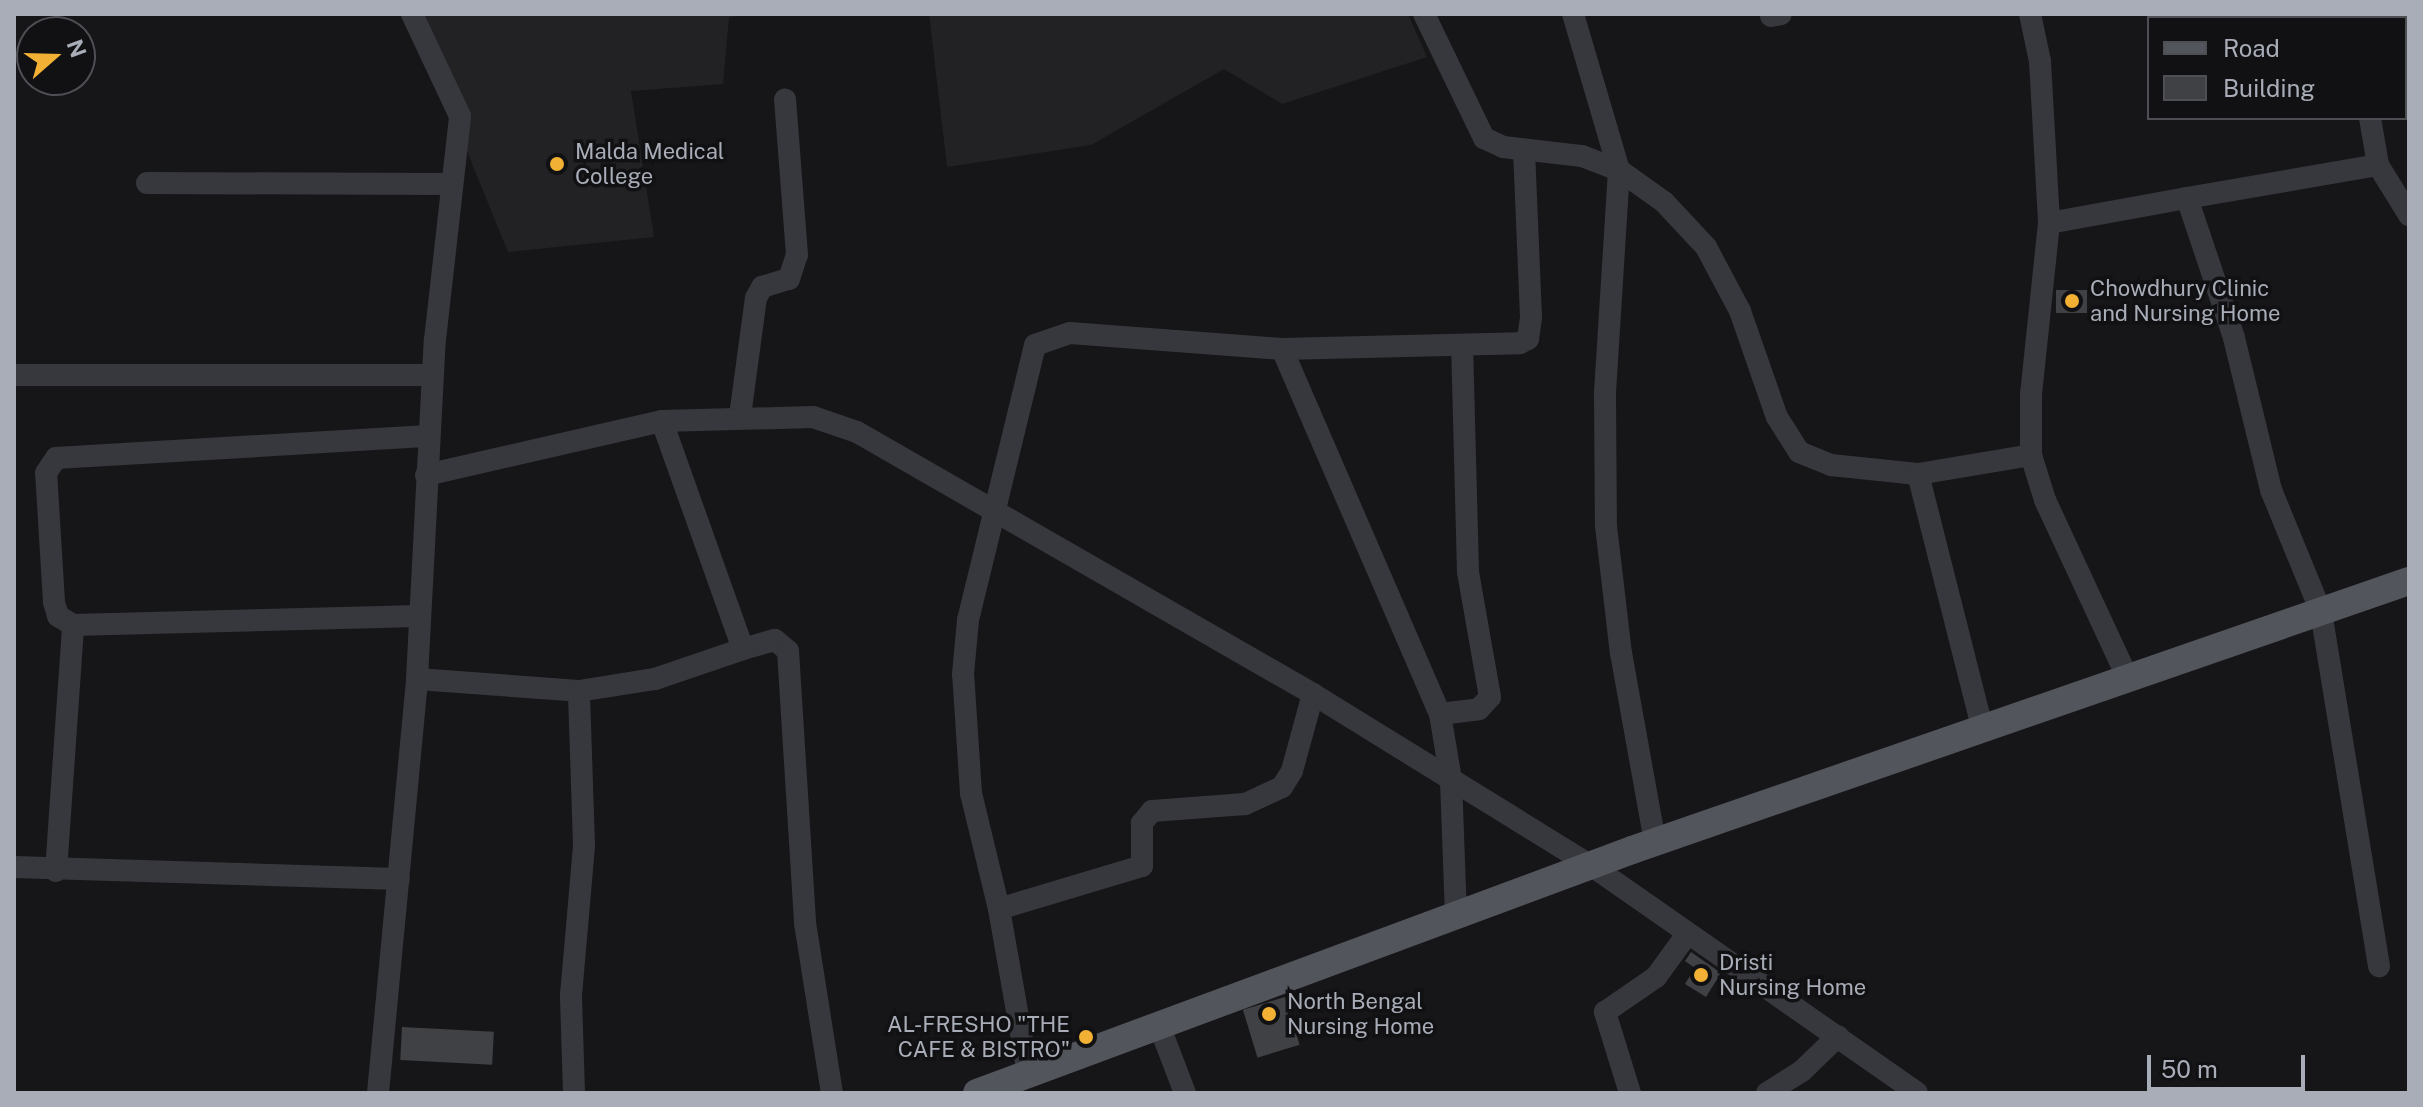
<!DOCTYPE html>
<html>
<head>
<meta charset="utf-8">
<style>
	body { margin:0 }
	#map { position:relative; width:2423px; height:1107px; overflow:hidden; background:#161618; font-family:"Public Sans",sans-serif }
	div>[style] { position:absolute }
	.built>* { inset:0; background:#222225 }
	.building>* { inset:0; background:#404145; transform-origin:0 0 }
	.minor>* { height:22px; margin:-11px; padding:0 11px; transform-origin:11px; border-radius:11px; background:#37383d }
	.major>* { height:28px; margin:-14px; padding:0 14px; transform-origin:14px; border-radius:14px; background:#53555c }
	.dots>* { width:22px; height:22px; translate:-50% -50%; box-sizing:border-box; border:4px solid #111113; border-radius:50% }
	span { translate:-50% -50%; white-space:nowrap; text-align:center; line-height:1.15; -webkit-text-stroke:7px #111113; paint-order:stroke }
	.poi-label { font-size:22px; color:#a8adb8 }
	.left { translate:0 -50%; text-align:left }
	.right { translate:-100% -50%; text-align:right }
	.frame { position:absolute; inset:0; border:16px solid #a8adb8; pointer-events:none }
	.legend { position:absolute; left:2147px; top:16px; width:260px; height:104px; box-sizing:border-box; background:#111113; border:2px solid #4d4f55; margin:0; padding:10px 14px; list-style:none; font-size:24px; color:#a8adb8 }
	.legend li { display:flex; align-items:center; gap:16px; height:40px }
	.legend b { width:40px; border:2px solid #4d4f55 }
	.north { position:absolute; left:16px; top:16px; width:80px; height:80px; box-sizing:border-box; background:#111113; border:2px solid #4d4f55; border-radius:50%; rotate:70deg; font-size:22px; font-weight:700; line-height:32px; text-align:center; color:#a8adb8 }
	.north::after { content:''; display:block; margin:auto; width:28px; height:36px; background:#f2b134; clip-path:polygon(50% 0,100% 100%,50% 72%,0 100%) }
	.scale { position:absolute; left:2147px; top:1055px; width:158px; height:36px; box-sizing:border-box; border:4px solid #a8adb8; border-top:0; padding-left:10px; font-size:24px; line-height:28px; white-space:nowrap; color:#a8adb8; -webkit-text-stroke:6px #111113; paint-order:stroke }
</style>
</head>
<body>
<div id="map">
	<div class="built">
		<i style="clip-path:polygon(411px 14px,752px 14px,729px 17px,723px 84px,631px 91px,654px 237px,508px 252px)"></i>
		<i style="clip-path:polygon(929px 14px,1408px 14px,1427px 57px,1282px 104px,1224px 69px,1091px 145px,947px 167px)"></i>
	</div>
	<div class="building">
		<i style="left:2056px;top:290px;width:31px;height:23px"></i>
		<i style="clip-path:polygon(1691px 952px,1721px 973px,1706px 997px,1685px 984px,1695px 968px,1685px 961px)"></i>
		<i style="left:1285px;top:997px;width:50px;height:44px;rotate:73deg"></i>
		<i style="left:402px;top:1027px;width:92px;height:33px;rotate:3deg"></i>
	</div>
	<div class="minor">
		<i style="left:1424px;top:14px;width:138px;rotate:64.2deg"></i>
		<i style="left:1484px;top:138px;width:21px;rotate:25deg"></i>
		<i style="left:1503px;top:147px;width:80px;rotate:6.5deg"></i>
		<i style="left:1582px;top:156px;width:40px;rotate:21deg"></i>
		<i style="left:1619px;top:170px;width:55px;rotate:35.4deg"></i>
		<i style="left:1664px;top:202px;width:62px;rotate:47deg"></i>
		<i style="left:1706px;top:247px;width:72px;rotate:62deg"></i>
		<i style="left:1740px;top:311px;width:112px;rotate:70.8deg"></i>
		<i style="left:1777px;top:417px;width:41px;rotate:57.8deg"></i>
		<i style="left:1799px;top:452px;width:35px;rotate:22deg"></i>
		<i style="left:1831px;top:465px;width:87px;rotate:5.9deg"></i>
		<i style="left:1918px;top:474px;width:265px;rotate:75.8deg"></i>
		<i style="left:1573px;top:14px;width:163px;rotate:73.6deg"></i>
		<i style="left:1619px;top:170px;width:225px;rotate:93.6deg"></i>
		<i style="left:1605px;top:395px;width:131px;rotate:89.6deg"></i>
		<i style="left:1606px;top:526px;width:128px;rotate:83.3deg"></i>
		<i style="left:1621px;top:653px;width:192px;rotate:79.8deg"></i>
		<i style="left:2030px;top:14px;width:48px;rotate:78deg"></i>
		<i style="left:2040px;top:61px;width:162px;rotate:86.8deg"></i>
		<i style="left:2049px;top:223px;width:172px;rotate:96deg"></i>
		<i style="left:2031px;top:394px;width:61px;rotate:90deg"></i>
		<i style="left:2031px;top:455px;width:47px;rotate:72.7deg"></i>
		<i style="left:2045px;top:500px;width:197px;rotate:65.1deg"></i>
		<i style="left:1771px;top:16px;width:10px;rotate:-11deg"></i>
		<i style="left:2336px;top:18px;width:12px;rotate:-20deg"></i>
		<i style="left:2370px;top:118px;width:48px;rotate:80.3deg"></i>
		<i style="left:2378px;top:165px;width:59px;rotate:58.2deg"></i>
		<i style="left:2378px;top:165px;width:194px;rotate:170.2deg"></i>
		<i style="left:2187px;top:198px;width:148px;rotate:71.4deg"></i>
		<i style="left:2234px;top:338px;width:156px;rotate:76.3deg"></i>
		<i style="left:2271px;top:490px;width:132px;rotate:67.7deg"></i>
		<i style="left:2321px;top:612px;width:359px;rotate:80.7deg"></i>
		<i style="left:147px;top:183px;width:303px;rotate:0.2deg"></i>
		<i style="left:2049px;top:223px;width:140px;rotate:-10.3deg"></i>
		<i style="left:1282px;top:349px;width:398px;rotate:66.6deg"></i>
		<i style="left:1440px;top:714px;width:67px;rotate:80.5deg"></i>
		<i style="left:1451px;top:780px;width:137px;rotate:87.9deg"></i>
		<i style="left:14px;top:375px;width:418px"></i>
		<i style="left:740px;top:416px;width:119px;rotate:-82.3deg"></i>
		<i style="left:756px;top:298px;width:13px;rotate:-61deg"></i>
		<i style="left:762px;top:287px;width:28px;rotate:-17deg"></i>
		<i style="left:789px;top:279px;width:25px;rotate:-72deg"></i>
		<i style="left:797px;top:255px;width:156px;rotate:-94.4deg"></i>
		<i style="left:1918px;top:474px;width:115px;rotate:-9.5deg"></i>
		<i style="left:426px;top:475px;width:242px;rotate:-12.9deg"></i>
		<i style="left:662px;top:421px;width:151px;rotate:-1.5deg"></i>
		<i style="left:813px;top:417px;width:46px;rotate:18.8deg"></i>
		<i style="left:857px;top:432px;width:526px;rotate:29.88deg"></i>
		<i style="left:1313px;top:694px;width:328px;rotate:31.7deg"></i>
		<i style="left:1592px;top:866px;width:396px;rotate:34.9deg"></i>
		<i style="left:73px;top:625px;width:17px;rotate:-149deg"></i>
		<i style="left:58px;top:616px;width:15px;rotate:-106deg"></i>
		<i style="left:54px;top:602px;width:129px;rotate:-93.5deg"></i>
		<i style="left:46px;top:473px;width:18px;rotate:-56deg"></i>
		<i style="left:56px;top:458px;width:373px;rotate:-3.4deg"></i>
		<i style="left:743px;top:649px;width:33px;rotate:-16deg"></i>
		<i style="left:775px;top:640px;width:17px;rotate:40deg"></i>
		<i style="left:788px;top:651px;width:273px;rotate:86.4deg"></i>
		<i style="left:805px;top:923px;width:172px;rotate:81deg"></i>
		<i style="left:417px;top:679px;width:162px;rotate:4.2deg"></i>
		<i style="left:579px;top:691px;width:77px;rotate:-9deg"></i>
		<i style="left:655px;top:679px;width:93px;rotate:-18.8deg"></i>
		<i style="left:743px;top:649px;width:242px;rotate:-109.6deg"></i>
		<i style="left:1313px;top:694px;width:80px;rotate:105.3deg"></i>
		<i style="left:1292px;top:771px;width:19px;rotate:122deg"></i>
		<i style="left:1282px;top:787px;width:41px;rotate:155.3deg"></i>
		<i style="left:1245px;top:804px;width:93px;rotate:175.7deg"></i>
		<i style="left:1152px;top:811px;width:16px;rotate:130deg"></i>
		<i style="left:1142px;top:823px;width:43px;rotate:90deg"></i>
		<i style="left:1142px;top:866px;width:149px;rotate:163.3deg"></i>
		<i style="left:999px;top:909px;width:119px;rotate:-103.6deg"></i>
		<i style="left:971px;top:793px;width:119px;rotate:-93.8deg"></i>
		<i style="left:963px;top:674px;width:54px;rotate:-84.7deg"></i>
		<i style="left:968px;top:620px;width:283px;rotate:-76.3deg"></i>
		<i style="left:1035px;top:345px;width:37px;rotate:-19deg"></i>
		<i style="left:1070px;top:333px;width:213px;rotate:4.3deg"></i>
		<i style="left:1282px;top:349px;width:238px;rotate:-1.4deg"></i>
		<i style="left:1520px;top:343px;width:9px;rotate:-27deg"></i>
		<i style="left:1528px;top:339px;width:22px;rotate:-82deg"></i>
		<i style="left:1531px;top:317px;width:166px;rotate:-92.4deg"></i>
		<i style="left:1440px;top:714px;width:39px;rotate:-7deg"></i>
		<i style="left:1479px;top:709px;width:16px;rotate:-47deg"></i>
		<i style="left:1490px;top:697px;width:127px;rotate:-100deg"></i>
		<i style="left:1468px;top:572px;width:226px;rotate:-91.5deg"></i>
		<i style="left:14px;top:867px;width:385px;rotate:1.8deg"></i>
		<i style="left:56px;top:871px;width:247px;rotate:-86deg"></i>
		<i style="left:73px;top:625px;width:346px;rotate:-1.5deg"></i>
		<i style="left:999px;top:909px;width:168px;rotate:80deg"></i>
		<i style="left:1159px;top:1025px;width:73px;rotate:69.1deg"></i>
		<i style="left:378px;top:1093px;width:416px;rotate:-84.6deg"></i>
		<i style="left:417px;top:679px;width:339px;rotate:-87deg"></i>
		<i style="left:435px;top:340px;width:225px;rotate:-83.6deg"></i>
		<i style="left:460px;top:116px;width:113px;rotate:-115.2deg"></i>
		<i style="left:574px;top:1093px;width:98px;rotate:-91.8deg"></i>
		<i style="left:571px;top:995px;width:151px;rotate:-85deg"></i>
		<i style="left:584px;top:845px;width:154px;rotate:-91.9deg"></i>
		<i style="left:1630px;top:1093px;width:85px;rotate:-107.2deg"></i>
		<i style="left:1605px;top:1012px;width:62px;rotate:-34.5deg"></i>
		<i style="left:1656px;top:977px;width:54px;rotate:-54deg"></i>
		<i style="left:1767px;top:1093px;width:41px;rotate:-32.2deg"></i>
		<i style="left:1802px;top:1071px;width:50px;rotate:-44.2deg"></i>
	</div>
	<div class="major">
		<i style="left:977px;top:1093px;width:699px;rotate:-20.35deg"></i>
		<i style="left:1632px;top:850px;width:822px;rotate:-19.1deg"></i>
	</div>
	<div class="dots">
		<i style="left:557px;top:164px;background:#f2b134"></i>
		<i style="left:2072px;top:301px;background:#f2b134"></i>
		<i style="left:1701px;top:975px;background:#f2b134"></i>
		<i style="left:1269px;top:1014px;background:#f2b134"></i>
		<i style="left:1086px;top:1037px;background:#f2b134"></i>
	</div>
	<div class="poi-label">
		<span class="left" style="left:575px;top:164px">Malda Medical<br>College</span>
		<span class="left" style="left:2090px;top:301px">Chowdhury Clinic<br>and Nursing Home</span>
		<span class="left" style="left:1719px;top:975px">Dristi<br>Nursing Home</span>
		<span class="left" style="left:1287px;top:1014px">North Bengal<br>Nursing Home</span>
		<span class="right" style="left:1070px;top:1037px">AL-FRESHO "THE<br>CAFE &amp; BISTRO"</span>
	</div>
	<div class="frame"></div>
	<ul class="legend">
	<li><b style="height:10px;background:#53555c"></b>Road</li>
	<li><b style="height:22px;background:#404145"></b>Building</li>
	</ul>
	<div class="north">N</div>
	<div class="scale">50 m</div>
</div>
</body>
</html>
